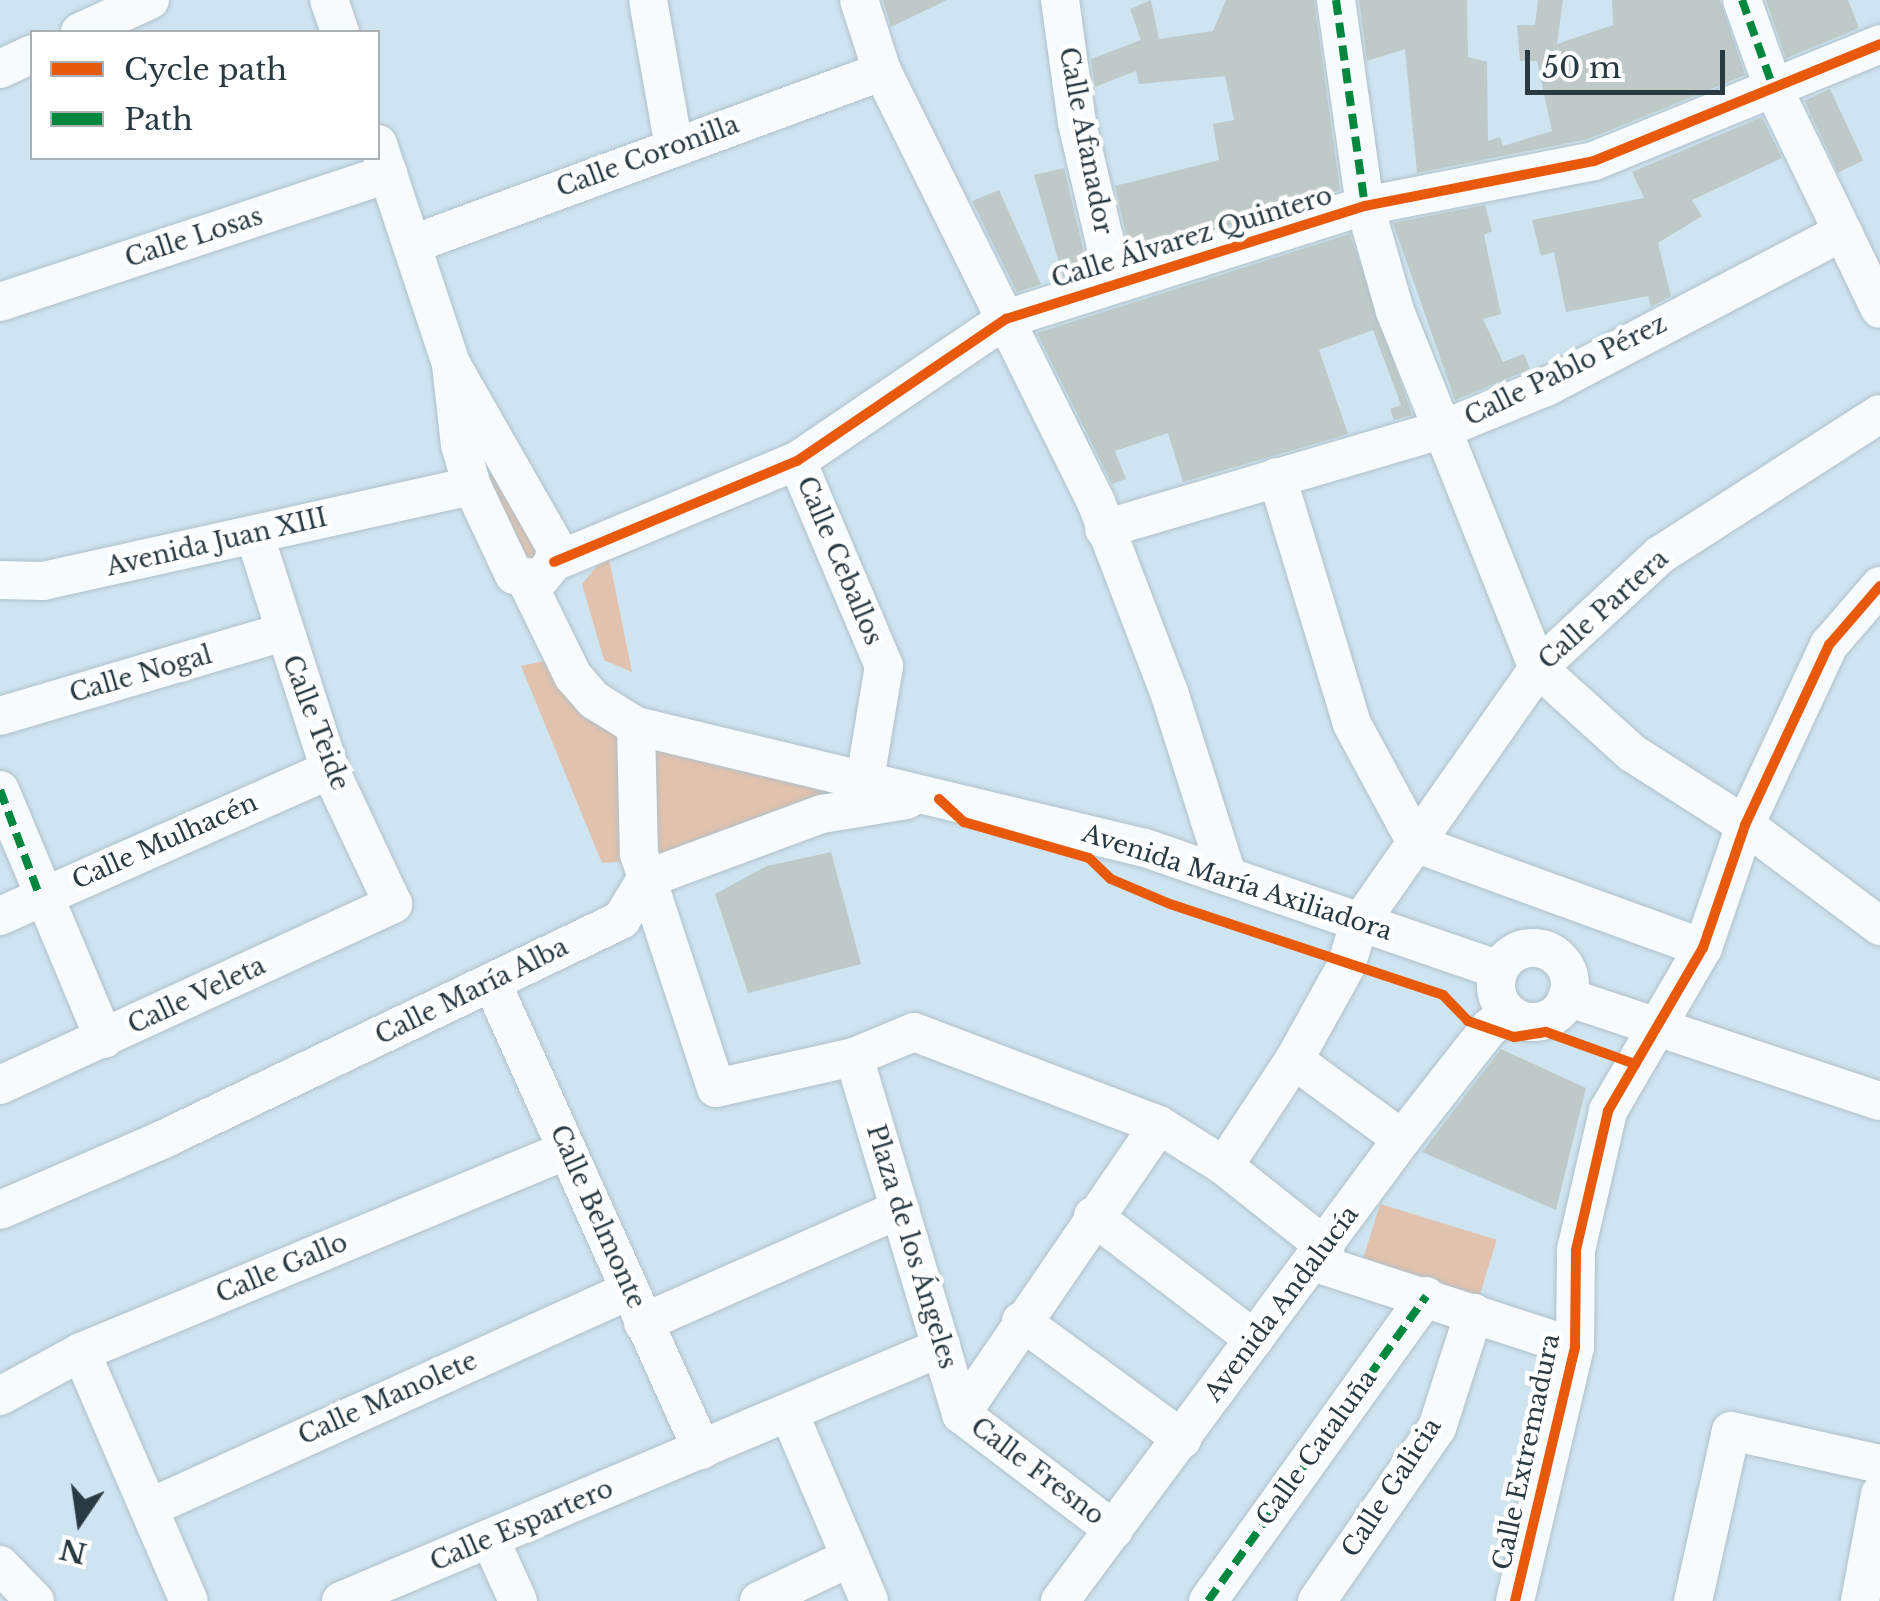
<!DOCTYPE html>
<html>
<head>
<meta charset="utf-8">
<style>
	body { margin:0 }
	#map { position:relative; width:1880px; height:1601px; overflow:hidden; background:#cee4f0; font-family:"Libre Baskerville",serif }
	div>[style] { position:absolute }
	.green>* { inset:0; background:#e1c2ae; transform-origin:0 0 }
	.building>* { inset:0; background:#bfcac8; transform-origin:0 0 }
	.roads { filter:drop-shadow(0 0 2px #afc0ca) drop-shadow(0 0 2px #afc0ca) }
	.minor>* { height:38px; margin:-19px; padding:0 19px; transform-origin:19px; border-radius:19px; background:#f8fbfd }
	.minor>.ring { margin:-19px; padding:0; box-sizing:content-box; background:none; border:38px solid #f8fbfd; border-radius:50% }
	.quiet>* { height:8px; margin-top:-4px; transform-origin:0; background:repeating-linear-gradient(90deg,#00873e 0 15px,transparent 0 23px) }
	.cycleway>* { height:10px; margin:-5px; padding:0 5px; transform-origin:5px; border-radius:5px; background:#e8590c }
	span { translate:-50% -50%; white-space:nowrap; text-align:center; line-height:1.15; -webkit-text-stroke:9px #fff; paint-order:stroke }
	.street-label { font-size:25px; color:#2a3a43 }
	.legend { position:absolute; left:30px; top:30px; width:350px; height:130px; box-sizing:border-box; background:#fff; border:2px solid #aab0b4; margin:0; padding:12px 18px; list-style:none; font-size:30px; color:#2a3a43 }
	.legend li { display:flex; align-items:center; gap:20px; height:50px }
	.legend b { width:50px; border:2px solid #aab0b4 }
	.north { position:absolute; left:30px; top:1471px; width:100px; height:100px; -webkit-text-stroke:8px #fff; paint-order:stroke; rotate:193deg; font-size:28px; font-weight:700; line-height:40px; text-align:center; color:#2a3a43 }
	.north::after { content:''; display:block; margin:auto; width:35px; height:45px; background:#2a3a43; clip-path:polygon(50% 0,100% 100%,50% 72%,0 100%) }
	.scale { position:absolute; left:1525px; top:50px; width:200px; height:45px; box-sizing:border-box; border:5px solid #2a3a43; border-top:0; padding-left:12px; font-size:30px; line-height:35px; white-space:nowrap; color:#2a3a43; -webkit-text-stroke:8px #fff; paint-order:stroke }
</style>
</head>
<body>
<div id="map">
	<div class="green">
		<i style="left:498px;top:470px;width:99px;height:17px;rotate:63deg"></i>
		<i style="clip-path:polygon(608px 553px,632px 672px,604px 660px,582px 584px)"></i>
		<i style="clip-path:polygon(544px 661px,614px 725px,633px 771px,638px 860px,602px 863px,521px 666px)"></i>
		<i style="clip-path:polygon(646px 740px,910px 795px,651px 871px)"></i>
		<i style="left:1380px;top:1204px;width:122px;height:63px;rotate:17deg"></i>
	</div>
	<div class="building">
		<i style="clip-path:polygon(883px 0,947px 0,891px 27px)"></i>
		<i style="clip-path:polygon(1151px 0,1159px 39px,1213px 31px,1226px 0,1314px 0,1340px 190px,1131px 256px,1115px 186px,1219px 160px,1213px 124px,1234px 120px,1225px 76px,1139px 84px,1136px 71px,1095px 87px,1091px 59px,1141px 40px,1130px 9px)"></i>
		<i style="clip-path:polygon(1359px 0,1467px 0,1468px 57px,1487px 62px,1488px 141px,1500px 137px,1503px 146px,1552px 131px,1537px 61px,1520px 61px,1517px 25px,1535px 25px,1538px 0,1563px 0,1557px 44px,1613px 25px,1612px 0,1720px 0,1745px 75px,1588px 139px,1417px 173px,1405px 49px,1367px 61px)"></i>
		<i style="clip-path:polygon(1766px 0,1848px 0,1859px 28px,1786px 58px)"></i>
		<i style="left:1830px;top:89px;width:79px;height:28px;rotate:65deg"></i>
		<i style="clip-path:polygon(1762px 117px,1782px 158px,1692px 200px,1702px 216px,1658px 243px,1671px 296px,1651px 307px,1648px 296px,1566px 312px,1554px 252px,1541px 256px,1532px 220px,1644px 198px,1632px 172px)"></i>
		<i style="clip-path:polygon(1064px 168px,1088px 270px,1063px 277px,1034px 175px)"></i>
		<i style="clip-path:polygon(999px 190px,1041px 284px,1017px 292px,972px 201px)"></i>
		<i style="clip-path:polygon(1485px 205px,1492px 231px,1484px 235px,1501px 314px,1483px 319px,1503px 362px,1524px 354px,1530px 369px,1455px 400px,1393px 223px)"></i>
		<i style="clip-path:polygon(1350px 234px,1412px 415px,1394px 420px,1390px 409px,1401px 405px,1373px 330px,1319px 350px,1348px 434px,1183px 482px,1168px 433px,1115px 451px,1126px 479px,1112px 484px,1037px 333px)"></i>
		<i style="clip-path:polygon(831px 852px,861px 964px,748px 993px,715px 894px,767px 866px)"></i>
		<i style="clip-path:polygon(1501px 1049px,1586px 1088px,1556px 1210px,1422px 1152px)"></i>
	</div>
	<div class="roads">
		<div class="minor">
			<i style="left:329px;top:0;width:34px;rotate:71deg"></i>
			<i style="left:648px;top:0;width:150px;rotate:80deg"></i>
			<i style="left:859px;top:0;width:75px;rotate:72.1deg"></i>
			<i style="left:882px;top:71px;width:481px;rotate:63.6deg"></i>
			<i style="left:1096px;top:502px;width:204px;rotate:69deg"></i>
			<i style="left:1169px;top:692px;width:192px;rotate:72.4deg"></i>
			<i style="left:1060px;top:0;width:124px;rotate:82.1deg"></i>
			<i style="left:1077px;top:123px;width:162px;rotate:76.8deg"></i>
			<i style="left:1336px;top:0;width:208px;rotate:82deg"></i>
			<i style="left:1365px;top:206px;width:109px;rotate:74.1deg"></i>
			<i style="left:1395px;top:311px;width:385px;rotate:68.2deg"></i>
			<i style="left:1538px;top:668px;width:127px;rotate:42.1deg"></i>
			<i style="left:1632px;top:753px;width:134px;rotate:32.5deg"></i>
			<i style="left:1745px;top:825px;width:169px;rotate:36.8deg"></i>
			<i style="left:1742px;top:0;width:96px;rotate:70.4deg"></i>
			<i style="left:1774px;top:90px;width:243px;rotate:64.2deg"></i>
			<i style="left:80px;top:32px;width:77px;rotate:-24.6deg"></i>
			<i style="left:0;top:69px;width:35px;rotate:-25deg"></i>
			<i style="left:378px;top:144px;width:232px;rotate:71.6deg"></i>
			<i style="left:451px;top:364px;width:81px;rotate:83.7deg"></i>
			<i style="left:460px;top:445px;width:43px;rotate:73.7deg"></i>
			<i style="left:472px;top:486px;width:98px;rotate:64.7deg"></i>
			<i style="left:514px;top:575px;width:26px;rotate:9deg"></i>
			<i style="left:540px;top:579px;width:22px;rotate:-51deg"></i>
			<i style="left:554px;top:562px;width:16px;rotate:-86deg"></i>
			<i style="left:555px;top:546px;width:210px;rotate:-119.7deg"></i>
			<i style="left:413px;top:244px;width:500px;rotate:-20.2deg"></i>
			<i style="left:0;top:302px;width:409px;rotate:-18.3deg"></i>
			<i style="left:797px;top:461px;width:223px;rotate:67deg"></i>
			<i style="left:884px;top:666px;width:116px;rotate:99.5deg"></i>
			<i style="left:1277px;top:477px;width:258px;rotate:73.1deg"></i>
			<i style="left:1352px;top:724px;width:136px;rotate:61.6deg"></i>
			<i style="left:1417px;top:844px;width:304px;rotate:20deg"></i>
			<i style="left:1104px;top:529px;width:351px;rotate:-16.4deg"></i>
			<i style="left:1441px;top:430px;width:113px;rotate:-22.3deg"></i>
			<i style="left:1546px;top:387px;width:335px;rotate:-27.6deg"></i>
			<i style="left:554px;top:562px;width:263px;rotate:-22.6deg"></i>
			<i style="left:797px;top:461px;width:253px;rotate:-34.2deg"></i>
			<i style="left:1006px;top:319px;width:376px;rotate:-17.5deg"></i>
			<i style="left:1365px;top:206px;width:233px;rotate:-11.1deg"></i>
			<i style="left:1594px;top:161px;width:309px;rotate:-22.2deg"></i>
			<i style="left:0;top:580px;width:43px;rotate:1.3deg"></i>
			<i style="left:43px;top:581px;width:439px;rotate:-12.5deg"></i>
			<i style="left:526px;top:580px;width:107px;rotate:63.9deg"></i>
			<i style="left:573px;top:676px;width:32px;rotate:49deg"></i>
			<i style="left:594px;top:700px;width:49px;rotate:31.8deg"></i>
			<i style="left:636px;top:726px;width:523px;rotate:13.48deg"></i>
			<i style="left:1145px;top:848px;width:374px;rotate:19deg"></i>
			<i style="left:0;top:716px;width:293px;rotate:-16.5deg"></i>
			<i style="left:636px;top:726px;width:128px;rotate:88.7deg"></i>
			<i style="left:639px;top:854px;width:246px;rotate:71.8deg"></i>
			<i style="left:716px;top:1088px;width:141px;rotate:-12.7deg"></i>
			<i style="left:854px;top:1057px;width:65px;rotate:-22.6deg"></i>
			<i style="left:914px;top:1032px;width:262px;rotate:20.8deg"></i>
			<i style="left:1159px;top:1125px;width:77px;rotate:32.2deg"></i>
			<i style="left:1224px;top:1166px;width:130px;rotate:38.5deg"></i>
			<i style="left:0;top:790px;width:270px;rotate:67.3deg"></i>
			<i style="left:0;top:916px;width:361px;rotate:-23.9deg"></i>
			<i class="ring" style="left:1496px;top:948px;width:36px;height:36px"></i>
			<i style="left:492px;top:983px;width:512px;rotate:65.79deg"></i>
			<i style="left:1567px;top:997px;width:330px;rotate:18.4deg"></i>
			<i style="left:854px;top:1057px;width:373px;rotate:73.3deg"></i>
			<i style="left:1294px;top:1060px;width:134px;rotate:36.2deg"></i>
			<i style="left:0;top:1085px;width:433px;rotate:-24.7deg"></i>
			<i style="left:393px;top:904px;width:148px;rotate:-115.2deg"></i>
			<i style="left:330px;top:770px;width:246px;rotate:-107.8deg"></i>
			<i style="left:1224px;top:1166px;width:127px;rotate:-56.6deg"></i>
			<i style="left:1294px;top:1060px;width:107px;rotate:-61deg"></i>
			<i style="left:1346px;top:966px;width:44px;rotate:-72.8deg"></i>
			<i style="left:1359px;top:924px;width:312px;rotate:-55deg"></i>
			<i style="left:1538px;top:668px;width:166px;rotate:-42.8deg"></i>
			<i style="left:1660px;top:555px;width:261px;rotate:-32.7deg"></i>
			<i style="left:0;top:1210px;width:181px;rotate:-23.4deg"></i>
			<i style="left:166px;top:1138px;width:505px;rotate:-25.6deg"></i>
			<i style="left:621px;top:920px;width:48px;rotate:-58.6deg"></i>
			<i style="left:646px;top:879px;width:188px;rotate:-20.3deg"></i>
			<i style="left:822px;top:814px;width:86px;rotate:-9.4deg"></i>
			<i style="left:1093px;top:1216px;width:203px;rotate:37.4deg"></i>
			<i style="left:1313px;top:1262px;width:275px;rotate:18deg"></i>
			<i style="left:1021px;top:1321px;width:200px;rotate:36.2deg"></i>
			<i style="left:643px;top:1323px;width:281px;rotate:-23.9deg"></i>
			<i style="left:81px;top:1352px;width:271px;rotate:66.6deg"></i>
			<i style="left:0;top:1396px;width:92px;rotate:-28.5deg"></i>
			<i style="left:81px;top:1352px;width:526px;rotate:-22.57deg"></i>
			<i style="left:789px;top:1413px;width:204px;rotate:66.9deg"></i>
			<i style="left:961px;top:1414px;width:350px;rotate:-55.6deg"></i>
			<i style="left:961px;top:1414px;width:192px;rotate:37.2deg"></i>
			<i style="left:149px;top:1508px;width:526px;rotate:-24.37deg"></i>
			<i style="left:490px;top:1539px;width:68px;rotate:65.7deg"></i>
			<i style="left:0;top:1565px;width:50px;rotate:45.8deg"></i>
			<i style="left:341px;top:1601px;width:652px;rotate:-22.91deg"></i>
			<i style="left:759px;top:1601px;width:100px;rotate:-25.5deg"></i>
			<i style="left:1060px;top:1601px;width:575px;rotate:-53.49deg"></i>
			<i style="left:1402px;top:1139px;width:141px;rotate:-51.9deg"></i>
			<i style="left:1489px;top:1028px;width:25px;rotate:-37deg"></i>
			<i style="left:1208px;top:1601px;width:375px;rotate:-54.4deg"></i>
			<i style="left:1317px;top:1601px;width:211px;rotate:-55.3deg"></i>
			<i style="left:1437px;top:1428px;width:121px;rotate:-72.2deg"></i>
			<i style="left:1515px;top:1601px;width:261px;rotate:-76.7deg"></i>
			<i style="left:1575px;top:1347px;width:97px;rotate:-89.4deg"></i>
			<i style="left:1576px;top:1250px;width:143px;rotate:-77deg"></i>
			<i style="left:1608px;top:1111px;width:189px;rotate:-59.8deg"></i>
			<i style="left:1703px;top:948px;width:130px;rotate:-71.1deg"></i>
			<i style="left:1745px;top:825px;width:199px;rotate:-65deg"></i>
			<i style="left:1829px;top:645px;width:78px;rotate:-49.2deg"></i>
			<i style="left:1693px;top:1601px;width:174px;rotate:-77.4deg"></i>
			<i style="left:1731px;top:1431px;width:153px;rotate:12.5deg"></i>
			<i style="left:1860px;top:1601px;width:109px;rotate:-79.4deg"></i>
		</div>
	</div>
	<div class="quiet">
		<i style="left:1336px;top:0;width:208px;rotate:82deg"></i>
		<i style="left:1742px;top:0;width:96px;rotate:70.4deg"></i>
		<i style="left:0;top:790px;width:114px;rotate:69.5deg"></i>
		<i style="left:1208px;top:1601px;width:375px;rotate:-54.4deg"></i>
	</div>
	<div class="cycleway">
		<i style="left:554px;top:562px;width:263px;rotate:-22.6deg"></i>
		<i style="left:797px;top:461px;width:253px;rotate:-34.2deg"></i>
		<i style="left:1006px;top:319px;width:376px;rotate:-17.5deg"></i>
		<i style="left:1365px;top:206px;width:233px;rotate:-11.1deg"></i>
		<i style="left:1594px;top:161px;width:309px;rotate:-22.2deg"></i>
		<i style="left:939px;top:799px;width:34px;rotate:43deg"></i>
		<i style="left:964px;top:822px;width:130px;rotate:16.1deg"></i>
		<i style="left:1089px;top:858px;width:30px;rotate:44deg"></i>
		<i style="left:1111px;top:879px;width:64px;rotate:23deg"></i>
		<i style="left:1170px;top:904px;width:288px;rotate:18.4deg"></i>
		<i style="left:1443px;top:995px;width:36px;rotate:46deg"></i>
		<i style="left:1468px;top:1021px;width:49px;rotate:19.2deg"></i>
		<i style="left:1514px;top:1037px;width:32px;rotate:-9deg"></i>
		<i style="left:1546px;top:1032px;width:95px;rotate:19.8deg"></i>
		<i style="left:1515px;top:1601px;width:261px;rotate:-76.7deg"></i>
		<i style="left:1575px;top:1347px;width:97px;rotate:-89.4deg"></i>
		<i style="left:1576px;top:1250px;width:143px;rotate:-77deg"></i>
		<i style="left:1608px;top:1111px;width:189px;rotate:-59.8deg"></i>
		<i style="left:1703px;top:948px;width:130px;rotate:-71.1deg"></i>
		<i style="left:1745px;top:825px;width:199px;rotate:-65deg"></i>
		<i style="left:1829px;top:645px;width:78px;rotate:-49.2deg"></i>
	</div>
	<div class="street-label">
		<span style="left:1085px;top:141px;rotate:79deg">Calle Afanador</span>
		<span style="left:648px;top:157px;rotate:-20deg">Calle Coronilla</span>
		<span style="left:194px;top:238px;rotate:-18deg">Calle Losas</span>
		<span style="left:1192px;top:238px;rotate:-17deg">Calle Álvarez Quintero</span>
		<span style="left:1566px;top:371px;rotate:-26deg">Calle Pablo Pérez</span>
		<span style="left:217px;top:543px;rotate:-13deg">Avenida Juan XIII</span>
		<span style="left:839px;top:561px;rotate:67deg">Calle Ceballos</span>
		<span style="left:1604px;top:610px;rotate:-42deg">Calle Partera</span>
		<span style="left:141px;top:675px;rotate:-16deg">Calle Nogal</span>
		<span style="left:315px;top:723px;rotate:69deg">Calle Teide</span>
		<span style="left:165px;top:842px;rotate:-24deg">Calle Mulhacén</span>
		<span style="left:1237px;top:883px;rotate:18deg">Avenida María Axiliadora</span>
		<span style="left:472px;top:992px;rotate:-26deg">Calle María Alba</span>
		<span style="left:197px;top:996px;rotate:-25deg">Calle Veleta</span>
		<span style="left:597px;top:1217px;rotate:66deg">Calle Belmonte</span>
		<span style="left:911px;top:1247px;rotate:73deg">Plaza de los Ángeles</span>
		<span style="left:282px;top:1269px;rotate:-23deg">Calle Gallo</span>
		<span style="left:1282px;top:1304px;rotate:-53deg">Avenida Andalucía</span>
		<span style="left:388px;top:1399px;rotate:-24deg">Calle Manolete</span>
		<span style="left:1317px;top:1448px;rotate:-54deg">Calle Cataluña</span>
		<span style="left:1527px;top:1452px;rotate:-78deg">Calle Extremadura</span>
		<span style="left:1037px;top:1472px;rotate:37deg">Calle Fresno</span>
		<span style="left:1392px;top:1488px;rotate:-57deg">Calle Galicia</span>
		<span style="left:522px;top:1526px;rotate:-23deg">Calle Espartero</span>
	</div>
	<ul class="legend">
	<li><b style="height:12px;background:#e8590c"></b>Cycle path</li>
	<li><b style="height:12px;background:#00873e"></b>Path</li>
	</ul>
	<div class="north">N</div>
	<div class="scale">50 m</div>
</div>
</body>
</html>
